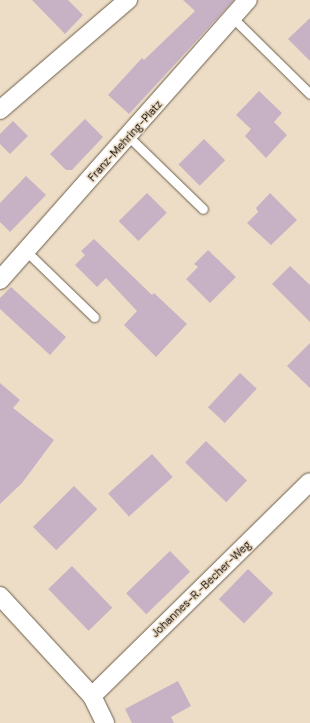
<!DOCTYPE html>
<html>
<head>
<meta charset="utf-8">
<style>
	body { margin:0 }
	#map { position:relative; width:310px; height:723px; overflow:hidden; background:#edddc7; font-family:"DM Sans",sans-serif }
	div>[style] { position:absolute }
	.building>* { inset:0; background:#c6b2c4; transform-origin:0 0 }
	.roads { filter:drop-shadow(0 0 1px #6c5e4a) drop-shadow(0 0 1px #6c5e4a) }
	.lane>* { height:9px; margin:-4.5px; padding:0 4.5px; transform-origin:4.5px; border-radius:4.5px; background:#fff }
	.street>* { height:18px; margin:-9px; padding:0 9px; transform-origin:9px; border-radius:9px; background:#fff }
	span { translate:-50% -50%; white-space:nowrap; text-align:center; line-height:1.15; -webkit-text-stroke:3px #edddc7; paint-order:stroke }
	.street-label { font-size:11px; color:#130e06 }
</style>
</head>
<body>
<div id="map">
	<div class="building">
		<i style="clip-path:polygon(32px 0,68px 0,83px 15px,65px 34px)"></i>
		<i style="clip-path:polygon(183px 0,234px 0,129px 114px,108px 95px,142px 58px,144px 60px,195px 11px)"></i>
		<i style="clip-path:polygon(310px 18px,310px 61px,288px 39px)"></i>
		<i style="clip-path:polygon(259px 91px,282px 113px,274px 122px,287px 135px,266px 158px,245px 136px,251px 129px,236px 115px)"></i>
		<i style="clip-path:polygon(85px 119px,103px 137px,72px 170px,66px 170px,50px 154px)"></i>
		<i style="clip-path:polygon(13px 121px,28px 136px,10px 154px,0 144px,0 134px)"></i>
		<i style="left:204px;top:139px;width:30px;height:36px;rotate:45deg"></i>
		<i style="clip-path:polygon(26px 176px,46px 195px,10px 232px,0 222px,0 203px)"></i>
		<i style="left:147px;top:193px;width:28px;height:40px;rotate:45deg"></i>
		<i style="clip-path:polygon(270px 193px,297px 220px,271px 245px,247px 223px,258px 212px,256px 208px)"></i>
		<i style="clip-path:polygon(94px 239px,152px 295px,154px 293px,187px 324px,156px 357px,124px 325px,137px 311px,106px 278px,97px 287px,75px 265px,85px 255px,81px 251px)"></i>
		<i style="clip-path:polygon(208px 250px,236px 277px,210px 303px,186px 279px,198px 267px,194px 264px)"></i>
		<i style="clip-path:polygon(290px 266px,310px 285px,310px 322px,272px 284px)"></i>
		<i style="clip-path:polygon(11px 287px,66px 337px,50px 355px,0 309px,0 298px)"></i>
		<i style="clip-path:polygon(310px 343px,310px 388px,287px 366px)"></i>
		<i style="left:240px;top:373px;width:23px;height:47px;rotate:43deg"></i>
		<i style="clip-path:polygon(0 383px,20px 400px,13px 408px,54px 440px,22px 483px,0 504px)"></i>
		<i style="left:206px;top:441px;width:57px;height:30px;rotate:44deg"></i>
		<i style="left:152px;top:454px;width:31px;height:59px;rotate:48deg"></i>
		<i style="left:74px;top:486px;width:33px;height:58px;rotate:45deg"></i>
		<i style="left:170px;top:551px;width:29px;height:61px;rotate:46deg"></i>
		<i style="left:72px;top:566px;width:58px;height:33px;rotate:46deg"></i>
		<i style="left:248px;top:569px;width:35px;height:42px;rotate:44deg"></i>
		<i style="clip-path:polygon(178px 681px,191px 706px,171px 717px,174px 723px,132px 723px,125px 709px)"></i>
	</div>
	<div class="roads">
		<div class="lane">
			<i style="left:233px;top:18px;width:108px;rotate:44.6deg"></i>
			<i style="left:129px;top:137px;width:103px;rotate:44.2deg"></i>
			<i style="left:26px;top:251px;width:95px;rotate:44.1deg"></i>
		</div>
		<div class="street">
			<i style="left:0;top:110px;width:169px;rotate:-40.7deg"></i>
			<i style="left:0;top:280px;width:374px;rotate:-48.5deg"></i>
			<i style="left:0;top:596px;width:136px;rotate:47.4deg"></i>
			<i style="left:92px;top:696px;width:30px;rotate:64deg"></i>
			<i style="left:92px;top:696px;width:305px;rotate:-44.5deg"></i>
		</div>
	</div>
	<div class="street-label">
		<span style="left:125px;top:141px;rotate:-48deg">Franz-Mehring-Platz</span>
		<span style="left:201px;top:589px;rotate:-44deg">Johannes-R.-Becher-Weg</span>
	</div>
</div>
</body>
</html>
